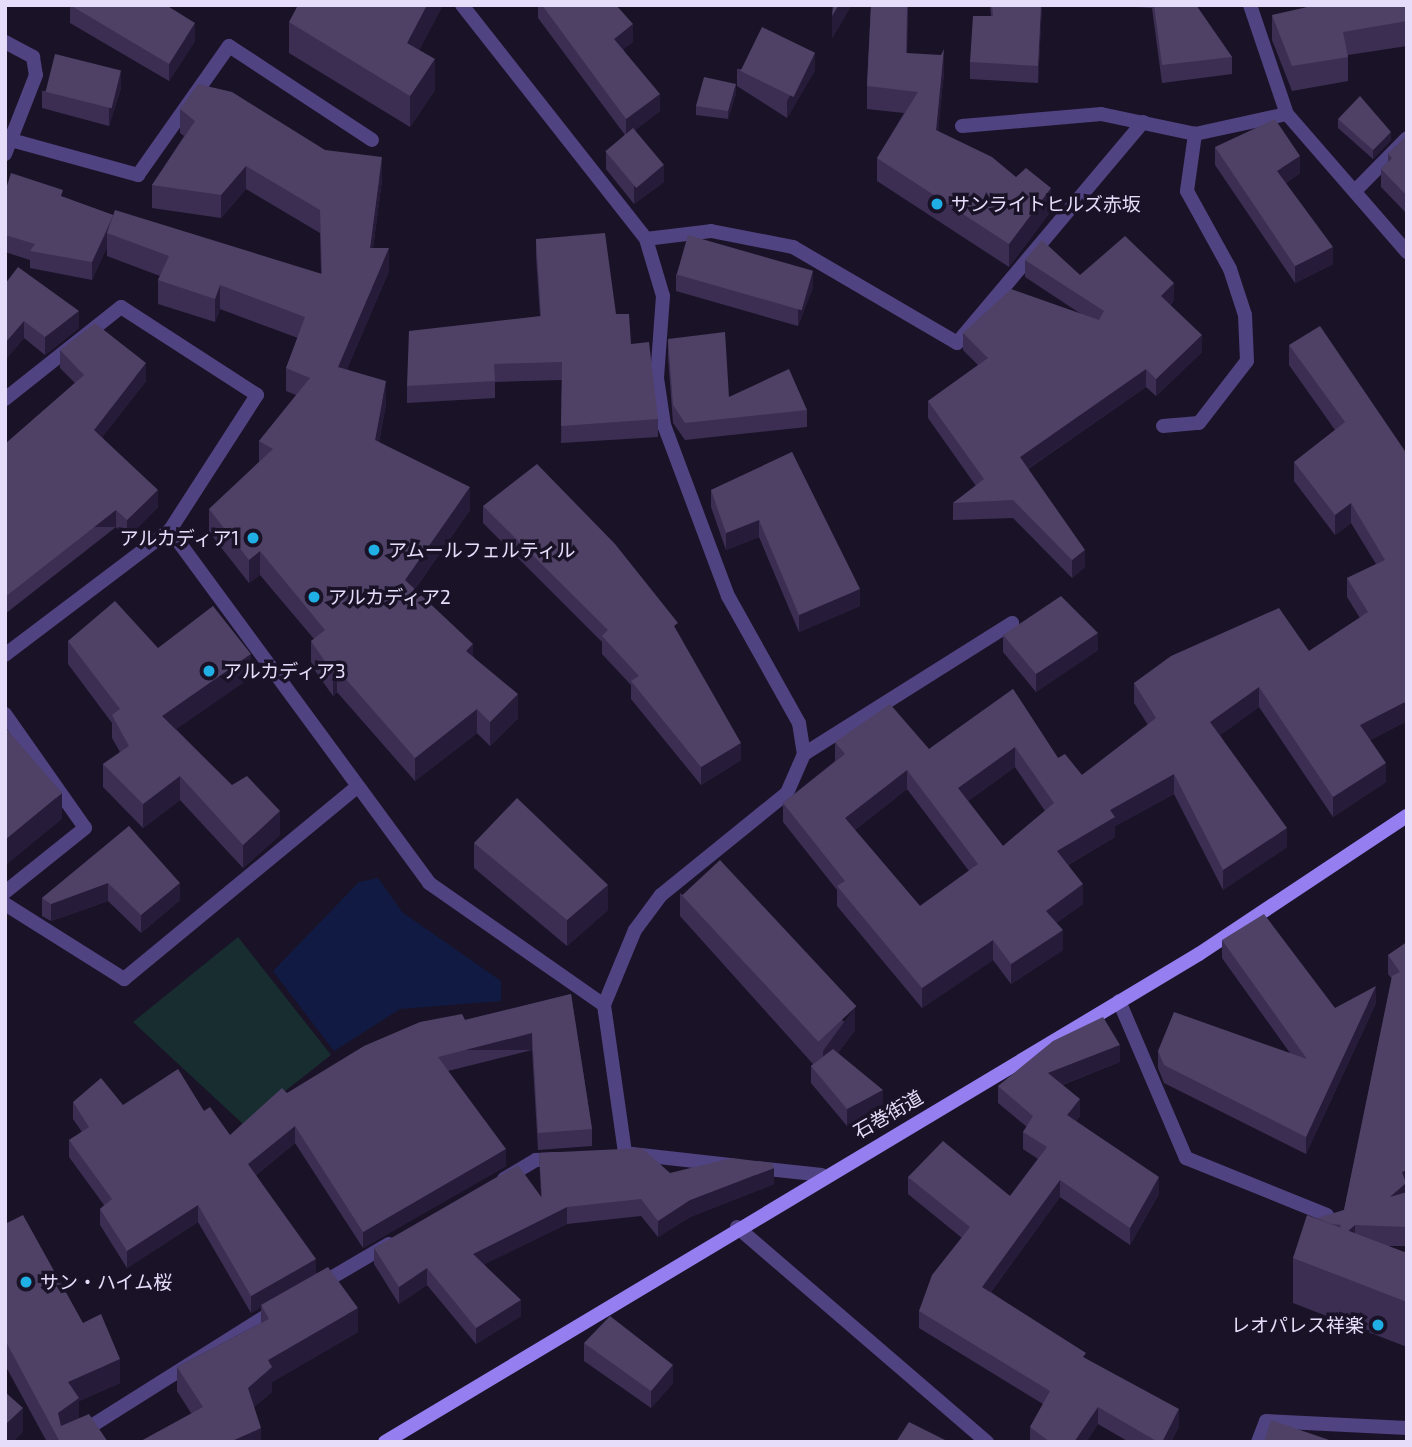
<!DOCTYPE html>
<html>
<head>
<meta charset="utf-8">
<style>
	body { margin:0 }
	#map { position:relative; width:1412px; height:1447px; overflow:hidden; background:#1a1327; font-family:"Exo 2","Noto Sans JP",sans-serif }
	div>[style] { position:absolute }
	.green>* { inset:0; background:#172d30 }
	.water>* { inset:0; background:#111a42 }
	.lane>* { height:14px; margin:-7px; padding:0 7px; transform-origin:7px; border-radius:7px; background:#504381 }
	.street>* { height:14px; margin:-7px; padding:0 7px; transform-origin:7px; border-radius:7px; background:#504381 }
	.secondary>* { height:14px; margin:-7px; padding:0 7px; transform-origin:7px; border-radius:7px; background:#957ff0 }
	.wall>* { inset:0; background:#3c2e53 }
	.shaded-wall>* { inset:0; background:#271b3a; transform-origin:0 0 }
	.building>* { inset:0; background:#4e4165; transform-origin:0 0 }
	.dots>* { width:19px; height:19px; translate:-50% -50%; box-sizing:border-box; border:4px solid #1a1327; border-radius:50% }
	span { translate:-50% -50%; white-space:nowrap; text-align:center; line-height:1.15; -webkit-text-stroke:7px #1a1327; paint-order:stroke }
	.poi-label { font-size:19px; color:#e6ddfb }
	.left { translate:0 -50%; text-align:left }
	.right { translate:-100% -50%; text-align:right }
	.street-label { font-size:19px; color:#e6ddfb }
	.frame { position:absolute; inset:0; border:7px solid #e6ddfb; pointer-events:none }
</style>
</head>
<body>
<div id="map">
	<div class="green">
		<i style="clip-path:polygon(238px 937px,331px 1055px,243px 1124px,133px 1022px)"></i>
	</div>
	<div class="water">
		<i style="clip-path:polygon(378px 878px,402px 912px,501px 981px,501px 1001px,400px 1009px,334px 1051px,273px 971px,359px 882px)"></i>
	</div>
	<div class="lane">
		<i style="left:1119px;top:1001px;width:171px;rotate:66.9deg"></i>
		<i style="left:1186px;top:1158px;width:152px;rotate:22deg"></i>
		<i style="left:1258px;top:1442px;width:22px;rotate:-69deg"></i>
		<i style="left:1266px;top:1421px;width:141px;rotate:2.8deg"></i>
	</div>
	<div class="street">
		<i style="left:462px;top:5px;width:298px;rotate:51.8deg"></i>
		<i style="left:646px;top:239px;width:59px;rotate:73.4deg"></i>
		<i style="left:663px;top:296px;width:82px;rotate:94.2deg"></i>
		<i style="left:657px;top:378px;width:48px;rotate:81.5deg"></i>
		<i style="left:664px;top:425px;width:183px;rotate:69.5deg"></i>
		<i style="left:728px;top:596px;width:145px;rotate:60.8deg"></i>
		<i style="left:799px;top:723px;width:31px;rotate:81deg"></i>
		<i style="left:804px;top:754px;width:43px;rotate:113.6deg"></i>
		<i style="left:787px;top:793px;width:162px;rotate:141deg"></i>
		<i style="left:661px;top:895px;width:44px;rotate:126.6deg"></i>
		<i style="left:635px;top:930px;width:81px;rotate:112.5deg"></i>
		<i style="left:604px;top:1005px;width:149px;rotate:81.9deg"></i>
		<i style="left:1250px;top:5px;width:115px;rotate:71.3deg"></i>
		<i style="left:1287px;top:114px;width:183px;rotate:49deg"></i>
		<i style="left:5px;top:42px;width:32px;rotate:28deg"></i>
		<i style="left:33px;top:57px;width:18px;rotate:81deg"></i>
		<i style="left:36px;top:75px;width:85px;rotate:111.4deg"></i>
		<i style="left:962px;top:126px;width:140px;rotate:-4.9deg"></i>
		<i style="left:1101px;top:114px;width:96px;rotate:12deg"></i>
		<i style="left:1195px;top:134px;width:94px;rotate:-12.3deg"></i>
		<i style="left:11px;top:140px;width:132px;rotate:15.4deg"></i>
		<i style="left:138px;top:175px;width:158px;rotate:-54.8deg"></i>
		<i style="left:229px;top:46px;width:171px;rotate:33.3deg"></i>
		<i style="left:1355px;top:191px;width:74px;rotate:-45.5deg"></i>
		<i style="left:646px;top:239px;width:65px;rotate:-7deg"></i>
		<i style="left:711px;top:231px;width:84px;rotate:11deg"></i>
		<i style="left:793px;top:247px;width:190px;rotate:30.3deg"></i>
		<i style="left:957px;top:343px;width:289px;rotate:-49.9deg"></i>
		<i style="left:5px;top:399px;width:148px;rotate:-38.4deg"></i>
		<i style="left:121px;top:307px;width:162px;rotate:32.9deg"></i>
		<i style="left:257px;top:395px;width:161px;rotate:122.8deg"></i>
		<i style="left:170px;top:530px;width:207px;rotate:142.9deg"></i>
		<i style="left:1163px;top:426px;width:36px;rotate:-5deg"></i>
		<i style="left:1199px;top:423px;width:78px;rotate:-52.3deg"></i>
		<i style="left:1247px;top:361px;width:46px;rotate:-92.5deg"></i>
		<i style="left:1245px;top:315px;width:48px;rotate:-108.1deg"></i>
		<i style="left:1230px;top:269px;width:89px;rotate:-118.9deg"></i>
		<i style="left:1187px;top:191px;width:58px;rotate:-82deg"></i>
		<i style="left:170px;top:530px;width:438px;rotate:53.7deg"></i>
		<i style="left:429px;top:883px;width:213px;rotate:34.9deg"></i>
		<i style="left:5px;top:714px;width:139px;rotate:54.9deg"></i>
		<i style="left:85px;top:828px;width:102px;rotate:141.3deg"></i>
		<i style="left:804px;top:754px;width:246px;rotate:-32.2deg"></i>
		<i style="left:5px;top:904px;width:141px;rotate:32.2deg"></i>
		<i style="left:124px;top:979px;width:303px;rotate:-39.5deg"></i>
		<i style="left:632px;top:1154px;width:99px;rotate:6.4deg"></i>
		<i style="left:757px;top:1168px;width:65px;rotate:6.1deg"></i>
		<i style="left:504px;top:1179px;width:37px;rotate:-31deg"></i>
		<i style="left:536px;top:1160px;width:20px;rotate:-3deg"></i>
		<i style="left:737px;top:1227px;width:330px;rotate:40.7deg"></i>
		<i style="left:319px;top:1285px;width:81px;rotate:-30.4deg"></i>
		<i style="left:66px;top:1442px;width:249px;rotate:-32.2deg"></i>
	</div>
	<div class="secondary">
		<i style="left:385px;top:1442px;width:949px;rotate:-30.94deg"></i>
		<i style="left:1199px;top:954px;width:250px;rotate:-33.6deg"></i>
	</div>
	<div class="wall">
		<i style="clip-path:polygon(443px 5px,419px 50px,435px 90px,410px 127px,289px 53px,289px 22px)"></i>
		<i style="clip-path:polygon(538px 5px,616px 5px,633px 42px,623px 49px,660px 111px,635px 130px,664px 182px,634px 204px,606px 169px,606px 152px,625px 135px,538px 18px)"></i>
		<i style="clip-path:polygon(871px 5px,908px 5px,907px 53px,944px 72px,938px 131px,1051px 211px,1009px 267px,877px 181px,877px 158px,904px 113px,867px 109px,867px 86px)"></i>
		<i style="clip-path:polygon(990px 5px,1042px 5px,1038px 83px,970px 79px,970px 62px,991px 16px)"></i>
		<i style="clip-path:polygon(1101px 5px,1196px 5px,1232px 57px,1232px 74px,1162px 83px,1152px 8px)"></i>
		<i style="clip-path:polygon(1407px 5px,1407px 46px,1348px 55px,1348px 81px,1292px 91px,1272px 40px,1272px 15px)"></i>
		<i style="clip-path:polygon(70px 6px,195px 41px,169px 81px,70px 23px)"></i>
		<i style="clip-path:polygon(737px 69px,815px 70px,787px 118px,737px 86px)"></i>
		<i style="clip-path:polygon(121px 88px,109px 126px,42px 108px,42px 91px)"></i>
		<i style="clip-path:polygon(736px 93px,728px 119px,696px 115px,696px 106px)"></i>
		<i style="clip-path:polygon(180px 109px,325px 150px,382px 180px,373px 248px,389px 271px,347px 369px,386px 404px,379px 442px,470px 510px,415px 589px,473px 656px,518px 718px,490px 746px,477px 733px,415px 781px,337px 692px,333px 696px,311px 665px,311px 641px,314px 639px,260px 575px,249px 583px,209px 532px,209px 509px,259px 462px,259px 441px,296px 395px,286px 391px,286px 368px,298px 338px,220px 309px,215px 322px,158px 304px,158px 280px,160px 276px,107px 256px,107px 247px,92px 280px,30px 268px,30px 260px,5px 252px,5px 192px,63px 197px,113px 215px,321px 274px,320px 233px,246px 189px,221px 218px,152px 208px,152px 185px,184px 136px,180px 133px)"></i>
		<i style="clip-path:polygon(1338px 119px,1391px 140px,1373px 159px,1338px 128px)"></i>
		<i style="clip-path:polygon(1407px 136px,1407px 214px,1381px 187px,1381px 169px,1388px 162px,1388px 154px)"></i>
		<i style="clip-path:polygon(1215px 147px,1300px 173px,1286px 183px,1333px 264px,1295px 283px,1215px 165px)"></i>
		<i style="clip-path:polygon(536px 239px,616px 314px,631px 344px,658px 419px,658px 437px,561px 443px,562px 380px,495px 382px,495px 398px,407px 403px,407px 386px,540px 316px,536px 256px)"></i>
		<i style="clip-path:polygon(1025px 260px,1174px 300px,1170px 305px,1202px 352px,1156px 396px,1146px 387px,1028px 469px,1085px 567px,1072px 578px,1013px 518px,953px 520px,953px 503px,976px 486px,928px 418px,928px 401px,978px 365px,963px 350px,963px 333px,1081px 314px,1025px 277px)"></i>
		<i style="clip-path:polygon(676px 274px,813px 287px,798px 326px,676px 291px)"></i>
		<i style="clip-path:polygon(5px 284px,79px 328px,45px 355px,24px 338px,5px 360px)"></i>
		<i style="clip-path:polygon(668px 339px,729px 397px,807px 410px,807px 427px,685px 440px,673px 423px,668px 357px)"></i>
		<i style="clip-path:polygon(evenodd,1289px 345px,1407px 454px,1407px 721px,1370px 740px,1386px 782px,1333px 817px,1259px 707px,1220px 735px,1287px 847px,1223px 890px,1174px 794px,1115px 826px,1115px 837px,1068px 865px,1083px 904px,1056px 923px,1063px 950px,1011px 984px,993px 960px,922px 1008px,837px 906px,837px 890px,783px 822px,783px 803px,835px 761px,835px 742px,929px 749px,1013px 689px,1058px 758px,1082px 775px,1148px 725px,1134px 703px,1134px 683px,1309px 651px,1360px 618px,1347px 597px,1347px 578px,1376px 564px,1351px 523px,1335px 535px,1294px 481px,1294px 462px,1335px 430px,1289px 365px,1289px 345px,1015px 767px,1045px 811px,1003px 846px,968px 801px,1015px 767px,1289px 345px,907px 789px,969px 871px,920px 906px,855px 830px,907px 789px)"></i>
		<i style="clip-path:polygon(60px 350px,146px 381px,102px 437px,158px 507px,127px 538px,116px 527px,5px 614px,5px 444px,75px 383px,60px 368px)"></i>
		<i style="clip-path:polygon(792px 452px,860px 606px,799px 632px,759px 537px,726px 550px,711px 507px,711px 490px)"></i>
		<i style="clip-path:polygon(483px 506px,678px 633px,741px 760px,701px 785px,631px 699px,631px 685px,602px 654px,602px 642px,483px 523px)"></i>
		<i style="clip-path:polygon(1003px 635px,1098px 650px,1036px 692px,1003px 652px)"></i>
		<i style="clip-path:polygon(68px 641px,158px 648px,251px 677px,176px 729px,280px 835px,243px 868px,180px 800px,143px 828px,103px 787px,103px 764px,120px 752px,112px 738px,112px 723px,68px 664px)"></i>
		<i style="clip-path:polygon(129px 826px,180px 900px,141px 933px,108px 901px,51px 921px,42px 916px,42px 898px)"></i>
		<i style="clip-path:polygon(474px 843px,608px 910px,567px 946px,474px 868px)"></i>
		<i style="clip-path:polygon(680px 893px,855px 1030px,838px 1053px,883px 1108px,847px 1126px,811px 1083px,811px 1066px,813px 1064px,680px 916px)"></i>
		<i style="clip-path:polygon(1222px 940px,1335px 1008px,1376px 1003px,1306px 1154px,1164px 1083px,1158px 1068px,1158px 1051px,1290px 1053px,1222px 958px)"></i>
		<i style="clip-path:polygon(1407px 942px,1407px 1246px,1387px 1246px,1407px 1253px,1407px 1347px,1293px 1303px,1293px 1258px,1317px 1219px,1344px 1210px,1392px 979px,1388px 974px,1388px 955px)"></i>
		<i style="clip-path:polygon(571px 994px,592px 1129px,592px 1146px,538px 1150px,532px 1050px,448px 1071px,506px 1166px,363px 1248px,295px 1143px,256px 1175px,316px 1273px,358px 1332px,272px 1382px,272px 1392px,254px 1407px,261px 1442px,191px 1413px,177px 1391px,177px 1367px,261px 1323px,261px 1307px,251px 1313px,198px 1222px,127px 1268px,100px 1225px,100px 1209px,104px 1205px,69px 1157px,69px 1140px,82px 1132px,73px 1119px,73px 1102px,123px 1105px,204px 1111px,230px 1135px,287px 1093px,465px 1020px)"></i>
		<i style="clip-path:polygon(1120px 1062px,1062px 1085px,1080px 1116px,1076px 1121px,1159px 1194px,1130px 1245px,1060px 1197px,991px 1292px,1086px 1359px,1179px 1426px,1171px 1442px,1129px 1442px,1098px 1424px,1086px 1442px,1030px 1442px,1030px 1427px,1043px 1404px,919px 1328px,919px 1311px,962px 1238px,908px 1194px,908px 1177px,1010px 1196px,1038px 1159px,1023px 1149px,1023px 1132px,1027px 1127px,998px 1103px,998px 1086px)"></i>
		<i style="clip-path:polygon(539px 1153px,670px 1173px,774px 1184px,690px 1217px,658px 1237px,641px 1216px,567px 1224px,484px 1264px,521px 1316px,476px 1344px,427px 1285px,399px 1304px,374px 1264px,374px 1248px,541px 1196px)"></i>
		<i style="clip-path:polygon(5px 1224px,83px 1323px,120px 1383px,79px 1401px,79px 1419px,108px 1442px,47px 1442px,5px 1365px)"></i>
		<i style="clip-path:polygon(584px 1343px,673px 1383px,651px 1408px,584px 1361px)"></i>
	</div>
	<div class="shaded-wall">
		<i style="clip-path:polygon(427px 5px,443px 5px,407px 74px,407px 43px)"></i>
		<i style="clip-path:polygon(839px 5px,852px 5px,832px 39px,832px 16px)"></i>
		<i style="clip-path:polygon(1041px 5px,1042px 5px,1038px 83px,1038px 66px)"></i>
		<i style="clip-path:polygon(195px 23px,195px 41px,169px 81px,169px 64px)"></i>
		<i style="clip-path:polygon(633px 24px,633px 42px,614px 56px,614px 39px)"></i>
		<i style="clip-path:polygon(944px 49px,944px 72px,936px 154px,936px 130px)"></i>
		<i style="clip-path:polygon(815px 53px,815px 70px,787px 118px,787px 101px)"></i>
		<i style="clip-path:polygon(435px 59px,435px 90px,410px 127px,410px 96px)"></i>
		<i style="clip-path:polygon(121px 70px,121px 88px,109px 126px,109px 109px)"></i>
		<i style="clip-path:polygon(736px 84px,736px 93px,728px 119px,728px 111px)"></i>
		<i style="clip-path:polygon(660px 94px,660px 111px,626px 137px,626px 119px)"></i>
		<i style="clip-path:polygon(1391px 132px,1391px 140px,1373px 159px,1373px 150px)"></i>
		<i style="clip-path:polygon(1300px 156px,1300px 173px,1277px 189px,1277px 171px)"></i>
		<i style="clip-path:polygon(382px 157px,382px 180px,370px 271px,370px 248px)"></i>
		<i style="clip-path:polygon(664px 165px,664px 182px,634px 204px,634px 186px)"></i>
		<i style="clip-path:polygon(246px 166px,246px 189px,221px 218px,221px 195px)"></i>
		<i style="clip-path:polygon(1051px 188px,1051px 211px,1009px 267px,1009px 244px)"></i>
		<i style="clip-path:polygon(114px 216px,107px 233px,107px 247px,92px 280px,92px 262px)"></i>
		<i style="clip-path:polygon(1333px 247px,1333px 264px,1295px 283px,1295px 266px)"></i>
		<i style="clip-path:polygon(389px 248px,389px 271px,338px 390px,338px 367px)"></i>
		<i style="clip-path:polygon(813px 270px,813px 287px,798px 326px,798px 309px)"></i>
		<i style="clip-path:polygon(1174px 283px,1174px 300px,1161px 313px,1161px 296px)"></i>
		<i style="clip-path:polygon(220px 285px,220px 309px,215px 322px,215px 299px)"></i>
		<i style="clip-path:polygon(79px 311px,79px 328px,45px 355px,45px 337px)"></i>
		<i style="clip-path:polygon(24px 321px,24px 338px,5px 360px,5px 343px)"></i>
		<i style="clip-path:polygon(1202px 335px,1202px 352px,1156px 396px,1156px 379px)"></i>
		<i style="clip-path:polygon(146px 363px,146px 381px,94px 447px,94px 430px)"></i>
		<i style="clip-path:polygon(1146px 369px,1146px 387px,1020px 474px,1020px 457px)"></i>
		<i style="clip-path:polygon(386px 381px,386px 404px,375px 464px,375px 440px)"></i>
		<i style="clip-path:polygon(470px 487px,470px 510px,405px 603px,405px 580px)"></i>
		<i style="clip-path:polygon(158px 490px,158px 507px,127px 538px,127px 520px)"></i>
		<i style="clip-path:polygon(1351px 503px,1351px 523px,1335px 535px,1335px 515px)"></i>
		<i style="left:116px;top:510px;width:17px;height:141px;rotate:90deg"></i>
		<i style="clip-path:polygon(759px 520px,759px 537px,726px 550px,726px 533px)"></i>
		<i style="clip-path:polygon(1085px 550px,1085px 567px,1072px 578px,1072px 560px)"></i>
		<i style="clip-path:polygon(260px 551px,260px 575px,249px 583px,249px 560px)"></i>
		<i style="clip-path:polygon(860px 589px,860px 606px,799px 632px,799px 615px)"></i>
		<i style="clip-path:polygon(1098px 633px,1098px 650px,1036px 692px,1036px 674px)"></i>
		<i style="clip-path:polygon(473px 644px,473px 667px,466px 651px)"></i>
		<i style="clip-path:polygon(251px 654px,251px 677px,162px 739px,162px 716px)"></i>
		<i style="clip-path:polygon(337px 669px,337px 692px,333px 696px,333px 673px)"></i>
		<i style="clip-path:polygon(1259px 687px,1259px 707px,1210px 742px,1210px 722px)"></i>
		<i style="clip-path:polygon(518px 694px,518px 718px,490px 746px,490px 722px)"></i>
		<i style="clip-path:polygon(1407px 701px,1407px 721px,1360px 745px,1360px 725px)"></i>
		<i style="clip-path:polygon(477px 709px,477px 733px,415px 781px,415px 758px)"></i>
		<i style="clip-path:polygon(741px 743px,741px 760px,701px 785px,701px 767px)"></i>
		<i style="clip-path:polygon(1015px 747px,1015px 767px,958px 808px,958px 788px)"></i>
		<i style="clip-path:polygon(1386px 763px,1386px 782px,1333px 817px,1333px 797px)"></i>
		<i style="clip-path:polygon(907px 770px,907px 789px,845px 838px,845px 818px)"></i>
		<i style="clip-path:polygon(1174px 774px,1174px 794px,1115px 826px,1115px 837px,1057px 871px,1057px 851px,1110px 810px)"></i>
		<i style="clip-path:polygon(180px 776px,180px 800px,143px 828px,143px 804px)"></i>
		<i style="clip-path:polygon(62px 793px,62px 819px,5px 866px,5px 840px)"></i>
		<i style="clip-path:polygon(280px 811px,280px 835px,243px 868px,243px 845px)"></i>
		<i style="clip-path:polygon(1287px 828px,1287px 847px,1223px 890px,1223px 870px)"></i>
		<i style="clip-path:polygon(108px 883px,108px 901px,51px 921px,51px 904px)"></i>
		<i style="clip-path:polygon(180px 883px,180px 900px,141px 933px,141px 915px)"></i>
		<i style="clip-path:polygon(1083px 884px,1083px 904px,1046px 930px,1046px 911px)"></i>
		<i style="clip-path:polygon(608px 885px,608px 910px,567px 946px,567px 920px)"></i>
		<i style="clip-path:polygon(1063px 930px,1063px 950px,1011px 984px,1011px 964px)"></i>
		<i style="clip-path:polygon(993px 940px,993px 960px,922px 1008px,922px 988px)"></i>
		<i style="clip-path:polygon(1376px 986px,1376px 1003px,1306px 1154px,1306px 1137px)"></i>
		<i style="clip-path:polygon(855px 1007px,855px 1030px,823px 1074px,823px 1051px)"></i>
		<i style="left:532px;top:1033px;width:17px;height:97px;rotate:90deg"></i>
		<i style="clip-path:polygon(1120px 1045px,1120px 1062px,1048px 1090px,1048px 1073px)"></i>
		<i style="clip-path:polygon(883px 1090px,883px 1108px,847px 1126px,847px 1109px)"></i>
		<i style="clip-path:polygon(1080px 1099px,1080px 1116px,1067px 1132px,1067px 1115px)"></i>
		<i style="clip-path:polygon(295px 1126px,295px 1143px,248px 1181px,248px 1164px)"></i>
		<i style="clip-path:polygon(506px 1149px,506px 1166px,363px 1248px,363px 1232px)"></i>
		<i style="clip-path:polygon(774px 1168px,774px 1184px,690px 1217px,658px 1237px,658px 1221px,690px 1200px)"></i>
		<i style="clip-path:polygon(1407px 1170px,1406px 1203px,1390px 1197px,1402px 1172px)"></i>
		<i style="clip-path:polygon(1159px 1177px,1159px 1194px,1130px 1245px,1130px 1228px)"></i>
		<i style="clip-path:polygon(1060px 1180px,1060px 1197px,982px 1304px,982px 1287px)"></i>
		<i style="clip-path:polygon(198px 1205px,198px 1222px,127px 1268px,127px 1251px)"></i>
		<i style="clip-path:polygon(567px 1207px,567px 1224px,473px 1270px,473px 1254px)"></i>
		<i style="clip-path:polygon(1355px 1225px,1355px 1245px,1338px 1240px)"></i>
		<i style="clip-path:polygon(316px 1259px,316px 1275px,251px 1313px,251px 1296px)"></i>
		<i style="clip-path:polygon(427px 1268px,427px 1285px,399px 1304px,399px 1287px)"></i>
		<i style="clip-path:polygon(521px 1300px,521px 1316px,476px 1344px,476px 1328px)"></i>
		<i style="clip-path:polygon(358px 1308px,358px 1332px,272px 1382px,272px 1392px,248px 1412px,248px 1388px,268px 1360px)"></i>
		<i style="clip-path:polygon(120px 1359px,120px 1383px,79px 1401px,79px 1422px,58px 1437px,58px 1413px,68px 1382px)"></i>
		<i style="clip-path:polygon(673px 1365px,673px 1383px,651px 1408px,651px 1391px)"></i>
		<i style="clip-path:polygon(1098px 1407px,1098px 1424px,1086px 1442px,1074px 1442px)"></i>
		<i style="clip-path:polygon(23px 1408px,23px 1432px,13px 1442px,5px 1442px,5px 1425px)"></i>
		<i style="clip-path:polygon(1179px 1409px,1179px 1426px,1171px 1442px,1162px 1442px)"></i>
		<i style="clip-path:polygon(261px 1428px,261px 1442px,230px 1442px)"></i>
	</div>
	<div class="building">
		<i style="clip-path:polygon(70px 5px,166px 5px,195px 23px,169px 64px)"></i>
		<i style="clip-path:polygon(298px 5px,427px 5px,407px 43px,435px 59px,410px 96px,289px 22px)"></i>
		<i style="clip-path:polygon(542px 5px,616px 5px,633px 24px,614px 39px,660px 94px,626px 119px)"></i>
		<i style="clip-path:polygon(833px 5px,839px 5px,832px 16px)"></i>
		<i style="clip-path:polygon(871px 5px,907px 5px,906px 53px,941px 55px,944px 49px,936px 130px,992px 157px,1016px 177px,1026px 168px,1051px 188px,1009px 244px,877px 158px,918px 92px,867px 86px)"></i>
		<i style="clip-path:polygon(992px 5px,1041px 5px,1038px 66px,970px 62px,973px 16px,993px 16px)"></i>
		<i style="clip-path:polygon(1154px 5px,1196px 5px,1232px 57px,1162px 65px)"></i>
		<i style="clip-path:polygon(1316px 5px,1407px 5px,1407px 21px,1343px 32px,1348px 57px,1292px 66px,1272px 15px)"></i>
		<i style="left:762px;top:27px;width:59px;height:49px;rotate:26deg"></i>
		<i style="left:55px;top:54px;width:68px;height:39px;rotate:14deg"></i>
		<i style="clip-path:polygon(704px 77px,736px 84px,728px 111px,696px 106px)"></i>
		<i style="clip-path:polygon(198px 84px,232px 92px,325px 150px,382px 157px,370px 248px,389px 248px,338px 367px,386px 381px,375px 440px,470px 487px,405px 580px,473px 644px,466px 651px,518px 694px,490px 722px,477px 709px,415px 758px,337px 669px,333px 673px,311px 641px,325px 630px,260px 551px,249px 560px,209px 509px,273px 449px,259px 441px,310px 378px,286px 368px,305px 317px,220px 285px,215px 299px,158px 280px,169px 256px,107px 233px,115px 210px,322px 274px,320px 210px,246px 166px,221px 195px,152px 185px,195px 121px,180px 109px)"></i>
		<i style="clip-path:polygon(1360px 96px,1391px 132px,1373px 150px,1338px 119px)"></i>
		<i style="clip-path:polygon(1275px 119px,1300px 156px,1277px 171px,1333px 247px,1295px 266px,1215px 147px)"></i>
		<i style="left:633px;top:128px;width:48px;height:36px;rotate:50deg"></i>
		<i style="clip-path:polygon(1407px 136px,1407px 196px,1381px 169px,1392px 158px,1388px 154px)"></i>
		<i style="clip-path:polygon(11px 173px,63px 190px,61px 196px,113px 215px,92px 262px,30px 251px,35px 244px,5px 235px,5px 192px)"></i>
		<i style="clip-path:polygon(605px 233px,616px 314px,629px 314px,631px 344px,649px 342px,658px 419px,561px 426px,562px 362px,494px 364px,495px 381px,407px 386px,409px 331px,541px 316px,536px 239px)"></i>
		<i style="left:688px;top:235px;width:130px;height:41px;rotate:16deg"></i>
		<i style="clip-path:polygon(1125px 236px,1174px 283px,1161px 296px,1202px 335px,1156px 379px,1146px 369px,1020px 457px,1085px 550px,1072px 560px,1013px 500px,953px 503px,984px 479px,928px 401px,988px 358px,963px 333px,1011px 289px,1099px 320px,1104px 311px,1025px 260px,1042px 240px,1080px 275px)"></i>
		<i style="clip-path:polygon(18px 267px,79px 311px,45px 337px,24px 321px,5px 343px,5px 284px)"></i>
		<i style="clip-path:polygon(95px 323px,146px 363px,94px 430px,158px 490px,127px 520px,116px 510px,5px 597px,5px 444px,84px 375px,60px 350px)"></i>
		<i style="clip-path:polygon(evenodd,1320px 326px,1407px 454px,1407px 701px,1360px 725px,1386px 763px,1333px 797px,1259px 687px,1210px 722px,1287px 828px,1223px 870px,1174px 774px,1110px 810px,1115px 817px,1057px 851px,1083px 884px,1046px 911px,1063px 930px,1011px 964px,993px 940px,922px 988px,837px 886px,845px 881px,783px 803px,845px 754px,835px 742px,890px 704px,929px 749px,1013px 689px,1058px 758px,1065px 754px,1082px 775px,1156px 718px,1134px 683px,1171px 656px,1279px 608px,1309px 651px,1368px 612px,1347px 578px,1385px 560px,1351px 503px,1335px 515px,1294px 462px,1345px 422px,1289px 345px,1320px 326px,1015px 747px,1054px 803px,1003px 846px,958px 788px,1015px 747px,1320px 326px,907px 770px,978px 864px,920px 906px,845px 818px,907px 770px)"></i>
		<i style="clip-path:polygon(725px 332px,729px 397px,789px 369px,807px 410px,685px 423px,673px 405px,668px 339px)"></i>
		<i style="clip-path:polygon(792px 452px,860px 589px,799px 615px,759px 520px,726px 533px,711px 490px)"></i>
		<i style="clip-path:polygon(537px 464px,615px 544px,678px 623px,674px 626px,741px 743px,701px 767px,631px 681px,639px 676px,602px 636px,608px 630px,483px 506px)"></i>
		<i style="clip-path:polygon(1061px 596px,1098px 633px,1036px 674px,1003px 635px)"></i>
		<i style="clip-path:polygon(115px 601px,158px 648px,213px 606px,251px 654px,162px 716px,232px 785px,247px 776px,280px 811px,243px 845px,180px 776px,143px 804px,103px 764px,129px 746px,112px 715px,120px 709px,68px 641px)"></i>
		<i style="clip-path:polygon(5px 727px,62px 793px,5px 840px)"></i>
		<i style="clip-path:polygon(517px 798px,608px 885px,567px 920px,474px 843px)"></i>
		<i style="clip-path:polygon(129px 826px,180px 883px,141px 915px,108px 883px,51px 904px,42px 898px)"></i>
		<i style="left:720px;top:860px;width:200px;height:52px;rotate:47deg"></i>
		<i style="clip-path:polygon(1264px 914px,1335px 1008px,1376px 986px,1306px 1137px,1164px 1065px,1158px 1051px,1174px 1012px,1307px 1059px,1222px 940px)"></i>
		<i style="clip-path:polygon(1407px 942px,1407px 1170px,1402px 1172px,1406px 1183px,1390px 1197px,1407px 1192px,1407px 1227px,1355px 1225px,1348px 1231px,1340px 1228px,1341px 1225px,1331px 1224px,1317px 1218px,1344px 1210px,1392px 976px,1400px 972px,1388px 955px)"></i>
		<i style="clip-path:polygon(571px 994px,592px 1129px,538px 1133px,532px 1033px,438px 1057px,506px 1149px,363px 1232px,295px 1126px,248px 1164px,316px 1259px,251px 1296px,198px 1205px,127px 1251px,100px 1209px,112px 1199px,69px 1140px,89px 1127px,73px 1102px,101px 1078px,123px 1105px,178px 1069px,204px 1111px,210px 1107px,230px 1135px,282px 1088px,287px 1093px,364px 1046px,420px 1022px,462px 1014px,465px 1020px)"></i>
		<i style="clip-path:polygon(1103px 1017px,1120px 1045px,1048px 1073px,1080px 1099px,1067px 1115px,1159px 1177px,1130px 1228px,1060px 1180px,982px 1287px,1086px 1353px,1083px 1357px,1179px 1409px,1162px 1442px,1158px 1442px,1098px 1407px,1074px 1442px,1050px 1442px,1030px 1427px,1050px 1391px,919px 1311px,932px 1275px,970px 1227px,908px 1177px,943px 1141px,1010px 1196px,1047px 1147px,1023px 1132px,1033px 1116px,998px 1086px,1053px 1041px)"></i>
		<i style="clip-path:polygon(833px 1049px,883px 1090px,847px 1109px,811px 1066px)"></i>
		<i style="clip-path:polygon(642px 1148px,670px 1173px,732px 1158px,772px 1163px,774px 1168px,690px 1200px,658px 1221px,641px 1199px,567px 1207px,473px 1254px,521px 1300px,476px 1328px,427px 1268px,399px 1287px,374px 1248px,518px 1165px,542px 1198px,539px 1153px)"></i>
		<i style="clip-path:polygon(23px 1215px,83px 1323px,101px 1314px,120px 1359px,68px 1382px,79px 1398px,58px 1413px,61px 1426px,89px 1414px,108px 1442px,60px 1442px,5px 1340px,5px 1224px)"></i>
		<i style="clip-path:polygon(1307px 1215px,1407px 1253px,1407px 1302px,1293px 1258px)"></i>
		<i style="clip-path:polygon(328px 1267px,358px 1308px,268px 1360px,272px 1367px,248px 1388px,261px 1428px,230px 1442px,139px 1442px,203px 1407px,177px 1367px,269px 1319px,261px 1305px)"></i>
		<i style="clip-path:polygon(610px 1316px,673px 1365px,651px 1391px,584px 1343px)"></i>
		<i style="clip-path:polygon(5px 1392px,23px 1408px,5px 1425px)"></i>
		<i style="clip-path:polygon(1271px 1420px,1335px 1442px,1264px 1442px)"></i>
		<i style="clip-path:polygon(909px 1422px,947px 1441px,946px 1442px,896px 1442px)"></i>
	</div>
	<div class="dots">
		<i style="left:937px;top:204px;background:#1fafe5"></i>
		<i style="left:253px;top:538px;background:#1fafe5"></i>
		<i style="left:374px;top:550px;background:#1fafe5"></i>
		<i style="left:314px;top:597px;background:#1fafe5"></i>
		<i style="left:209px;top:671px;background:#1fafe5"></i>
		<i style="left:26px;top:1282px;background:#1fafe5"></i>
		<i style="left:1378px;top:1325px;background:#1fafe5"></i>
	</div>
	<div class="poi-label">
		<span class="left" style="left:951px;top:204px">サンライトヒルズ赤坂</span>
		<span class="right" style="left:239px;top:538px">アルカディア1</span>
		<span class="left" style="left:388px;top:550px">アムールフェルティル</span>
		<span class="left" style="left:328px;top:597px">アルカディア2</span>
		<span class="left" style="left:223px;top:671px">アルカディア3</span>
		<span class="left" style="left:40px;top:1282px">サン・ハイム桜</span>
		<span class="right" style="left:1364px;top:1325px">レオパレス祥楽</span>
	</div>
	<div class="street-label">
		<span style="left:888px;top:1114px;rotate:-30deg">石巻街道</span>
	</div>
	<div class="frame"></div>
</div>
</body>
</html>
